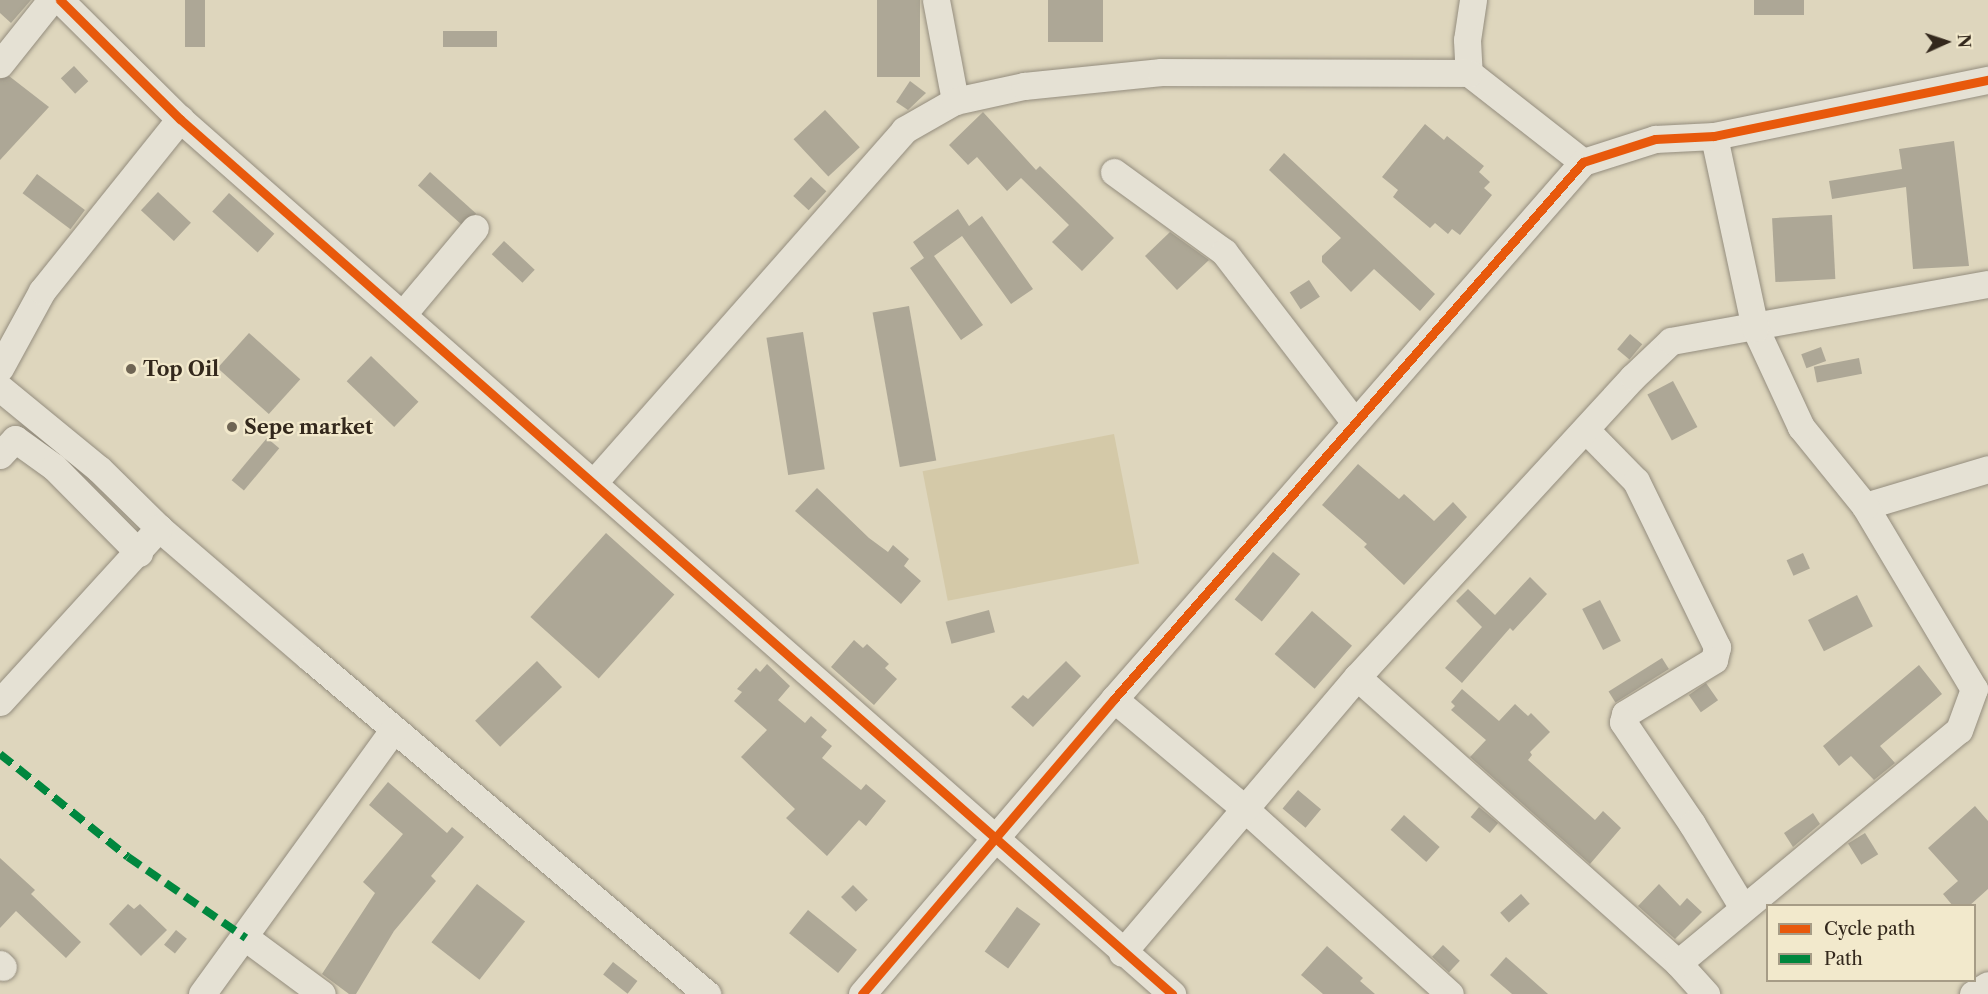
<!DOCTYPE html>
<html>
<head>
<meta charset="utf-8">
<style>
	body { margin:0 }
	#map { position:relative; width:1988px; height:994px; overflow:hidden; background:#ded6bd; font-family:"Libre Caslon Text",serif }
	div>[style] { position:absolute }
	.green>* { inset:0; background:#d4c9a8; transform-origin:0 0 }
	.building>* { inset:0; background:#ada796; transform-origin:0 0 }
	.roads { filter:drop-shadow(0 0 2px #948d7e) drop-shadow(0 0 2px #948d7e) }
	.minor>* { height:27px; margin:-13.5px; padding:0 13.5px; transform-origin:13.5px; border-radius:13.5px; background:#e5e1d4 }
	.quiet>* { height:8px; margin-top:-4px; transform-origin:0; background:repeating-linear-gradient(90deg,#00873e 0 15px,transparent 0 23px) }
	.cycleway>* { height:9px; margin:-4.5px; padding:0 4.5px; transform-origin:4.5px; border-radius:4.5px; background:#e8590c }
	.dots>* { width:16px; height:16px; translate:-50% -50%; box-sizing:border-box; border:3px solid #f2e9cc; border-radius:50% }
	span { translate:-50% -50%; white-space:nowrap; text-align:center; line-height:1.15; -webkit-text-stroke:4.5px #f2e9cc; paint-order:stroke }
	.poi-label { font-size:20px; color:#33281c; font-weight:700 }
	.left { translate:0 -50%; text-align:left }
	.legend { position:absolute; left:1766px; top:904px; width:210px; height:78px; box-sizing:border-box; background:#f2e9cc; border:2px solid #a69c86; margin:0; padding:8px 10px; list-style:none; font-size:18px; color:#33281c }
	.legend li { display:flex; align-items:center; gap:12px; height:30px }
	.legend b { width:30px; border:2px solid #a69c86 }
	.north { position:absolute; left:1916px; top:12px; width:60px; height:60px; -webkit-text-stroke:4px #f2e9cc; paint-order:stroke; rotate:87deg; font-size:16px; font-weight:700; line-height:24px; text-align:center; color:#33281c }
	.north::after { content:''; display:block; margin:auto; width:21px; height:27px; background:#33281c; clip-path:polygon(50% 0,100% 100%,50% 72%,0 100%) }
</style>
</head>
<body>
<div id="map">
	<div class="green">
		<i style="left:1114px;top:434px;width:132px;height:195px;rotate:79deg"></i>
	</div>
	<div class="building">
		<i style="clip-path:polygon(0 0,31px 0,11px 23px,0 13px)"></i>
		<i style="left:185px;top:0;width:20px;height:47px"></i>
		<i style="left:877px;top:0;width:43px;height:77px"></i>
		<i style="left:1048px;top:0;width:55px;height:42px"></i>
		<i style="left:1754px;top:0;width:50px;height:15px"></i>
		<i style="left:497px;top:31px;width:16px;height:54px;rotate:90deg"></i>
		<i style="left:74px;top:66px;width:21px;height:18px;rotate:47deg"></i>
		<i style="clip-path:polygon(9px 76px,49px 107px,0 160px,0 79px)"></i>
		<i style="clip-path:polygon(910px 81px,926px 93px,908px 110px,896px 102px)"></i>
		<i style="left:825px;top:110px;width:51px;height:43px;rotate:47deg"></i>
		<i style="clip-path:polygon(983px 112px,1036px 170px,1040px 166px,1114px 238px,1082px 271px,1052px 242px,1069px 225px,1021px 178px,1007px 191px,977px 157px,968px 165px,949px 145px)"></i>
		<i style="clip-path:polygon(1425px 124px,1444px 140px,1447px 136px,1484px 166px,1479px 172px,1490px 182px,1484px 188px,1492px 195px,1460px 235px,1452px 229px,1448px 234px,1435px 223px,1430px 228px,1393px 197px,1398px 190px,1382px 177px)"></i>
		<i style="clip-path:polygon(1954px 141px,1969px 266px,1913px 269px,1906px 187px,1832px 199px,1829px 181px,1902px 169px,1899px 149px)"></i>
		<i style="clip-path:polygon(1284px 153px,1435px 294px,1420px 311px,1374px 269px,1351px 292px,1322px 262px,1322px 256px,1341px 238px,1269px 170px)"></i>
		<i style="left:430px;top:172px;width:62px;height:18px;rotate:42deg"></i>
		<i style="left:37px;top:174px;width:60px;height:24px;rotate:37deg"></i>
		<i style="left:811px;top:177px;width:21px;height:26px;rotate:43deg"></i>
		<i style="left:158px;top:192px;width:45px;height:25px;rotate:43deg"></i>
		<i style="left:229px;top:193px;width:61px;height:25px;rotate:42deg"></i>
		<i style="clip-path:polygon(958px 209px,969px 226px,982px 216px,1033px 289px,1011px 304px,962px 236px,934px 256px,983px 325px,961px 340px,910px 268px,924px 258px,913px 242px)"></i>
		<i style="left:1832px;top:215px;width:64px;height:60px;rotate:87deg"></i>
		<i style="clip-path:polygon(1170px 232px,1209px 260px,1177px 290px,1145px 256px)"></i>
		<i style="left:504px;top:241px;width:42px;height:18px;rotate:43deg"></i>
		<i style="left:1309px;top:280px;width:20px;height:23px;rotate:57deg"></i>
		<i style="left:909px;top:306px;width:157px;height:37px;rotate:80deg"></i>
		<i style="left:803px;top:332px;width:139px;height:37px;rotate:81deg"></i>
		<i style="left:249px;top:333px;width:69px;height:47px;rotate:42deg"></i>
		<i style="left:1630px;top:334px;width:16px;height:20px;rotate:40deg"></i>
		<i style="left:1821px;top:347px;width:15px;height:21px;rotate:70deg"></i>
		<i style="left:371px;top:356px;width:66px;height:35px;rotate:44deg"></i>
		<i style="left:1859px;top:358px;width:16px;height:46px;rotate:79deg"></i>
		<i style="left:1673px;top:381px;width:52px;height:29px;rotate:62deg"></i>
		<i style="left:267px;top:438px;width:16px;height:55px;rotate:40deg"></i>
		<i style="clip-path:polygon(1358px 464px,1399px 499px,1404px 494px,1434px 521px,1453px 502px,1467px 517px,1404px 585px,1364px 547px,1367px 544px,1322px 505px)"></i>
		<i style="clip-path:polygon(817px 488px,869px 538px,888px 552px,893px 545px,909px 559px,904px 566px,921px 581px,901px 604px,795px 511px)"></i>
		<i style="left:606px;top:533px;width:92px;height:113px;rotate:42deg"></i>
		<i style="left:1273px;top:552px;width:35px;height:61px;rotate:39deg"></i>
		<i style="left:1803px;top:553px;width:17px;height:18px;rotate:66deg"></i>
		<i style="clip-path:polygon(1530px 577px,1547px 594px,1513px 631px,1510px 628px,1462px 683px,1445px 668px,1482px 627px,1456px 601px,1468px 589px,1495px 615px)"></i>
		<i style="left:1857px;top:595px;width:35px;height:55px;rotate:63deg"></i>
		<i style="left:1600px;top:600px;width:46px;height:20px;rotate:63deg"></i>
		<i style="left:989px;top:610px;width:23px;height:45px;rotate:75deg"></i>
		<i style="left:1312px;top:611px;width:53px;height:57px;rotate:41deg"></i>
		<i style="clip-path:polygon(854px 640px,863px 648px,867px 644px,889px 664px,885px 668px,897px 679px,874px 705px,831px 667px)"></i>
		<i style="left:1662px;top:658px;width:13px;height:63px;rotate:58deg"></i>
		<i style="left:537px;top:661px;width:36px;height:86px;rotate:46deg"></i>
		<i style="clip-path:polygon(1066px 661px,1081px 676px,1033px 727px,1011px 707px,1023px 695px,1028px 699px)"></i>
		<i style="clip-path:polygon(767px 664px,790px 686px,778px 700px,805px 723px,811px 716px,827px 730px,821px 737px,832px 746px,822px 758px,861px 790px,866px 784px,886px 801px,866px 826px,859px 820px,827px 856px,786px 818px,795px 809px,741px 757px,767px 730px,734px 701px,742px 692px,737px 689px,756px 668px,760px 672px)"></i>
		<i style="clip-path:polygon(1919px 665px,1942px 694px,1880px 746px,1895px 763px,1874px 780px,1851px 756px,1839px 766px,1823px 746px)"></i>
		<i style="left:1706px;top:683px;width:21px;height:21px;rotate:55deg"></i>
		<i style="clip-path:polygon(1462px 689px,1499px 721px,1515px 704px,1528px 716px,1531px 713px,1550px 732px,1530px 752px,1532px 755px,1528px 760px,1595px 820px,1603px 811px,1621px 828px,1590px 864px,1470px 757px,1486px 740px,1451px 710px,1455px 706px,1451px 702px)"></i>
		<i style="clip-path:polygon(388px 782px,447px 833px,452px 827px,464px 837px,431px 876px,436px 881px,394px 931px,356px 994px,349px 994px,322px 974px,375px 893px,363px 882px,403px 834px,369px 805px)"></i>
		<i style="left:1298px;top:790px;width:30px;height:24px;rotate:40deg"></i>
		<i style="clip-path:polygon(1975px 806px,1988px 821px,1988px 889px,1969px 906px,1953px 906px,1943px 894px,1958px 881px,1928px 848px)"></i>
		<i style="left:1479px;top:807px;width:25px;height:13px;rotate:40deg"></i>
		<i style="clip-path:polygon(1813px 813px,1820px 824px,1793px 847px,1784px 833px)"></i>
		<i style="left:1404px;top:815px;width:48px;height:20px;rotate:42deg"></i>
		<i style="left:1865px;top:833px;width:25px;height:20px;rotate:58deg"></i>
		<i style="clip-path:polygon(0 858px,35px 890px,31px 894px,81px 942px,66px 958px,16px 911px,0 928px)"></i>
		<i style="left:477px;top:884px;width:61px;height:74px;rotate:38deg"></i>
		<i style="clip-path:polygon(1659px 884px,1680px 906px,1687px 898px,1702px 912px,1675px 939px,1638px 906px)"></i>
		<i style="left:853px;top:885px;width:21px;height:17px;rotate:45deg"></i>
		<i style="left:1521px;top:894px;width:13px;height:28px;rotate:48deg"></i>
		<i style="clip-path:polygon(128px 904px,134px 909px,140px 904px,167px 930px,141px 956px,109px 924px)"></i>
		<i style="left:1017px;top:907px;width:29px;height:55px;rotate:36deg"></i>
		<i style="left:808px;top:910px;width:63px;height:30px;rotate:39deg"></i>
		<i style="left:176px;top:930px;width:14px;height:19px;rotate:39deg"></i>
		<i style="left:1443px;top:945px;width:23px;height:16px;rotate:43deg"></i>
		<i style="clip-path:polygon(1327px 946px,1363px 978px,1360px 981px,1375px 994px,1323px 994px,1301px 975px)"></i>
		<i style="clip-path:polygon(1506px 957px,1548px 994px,1512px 994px,1490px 975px)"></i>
		<i style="left:613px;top:962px;width:31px;height:16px;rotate:38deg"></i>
	</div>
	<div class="roads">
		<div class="minor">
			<i style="left:60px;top:0;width:169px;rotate:44.8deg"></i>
			<i style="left:180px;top:119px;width:1323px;rotate:41.41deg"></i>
			<i style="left:936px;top:0;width:103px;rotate:79.3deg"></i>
			<i style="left:1473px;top:0;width:40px;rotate:98.5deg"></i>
			<i style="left:1467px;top:40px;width:33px;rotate:87deg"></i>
			<i style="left:1469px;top:73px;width:145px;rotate:38deg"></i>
			<i style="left:0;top:64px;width:82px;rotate:-51.4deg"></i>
			<i style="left:1114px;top:172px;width:136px;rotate:36deg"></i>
			<i style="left:1224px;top:252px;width:215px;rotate:52.5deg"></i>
			<i style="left:403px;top:314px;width:112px;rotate:-50.1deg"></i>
			<i style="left:0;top:368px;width:88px;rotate:-61.4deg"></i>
			<i style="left:42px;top:291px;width:221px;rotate:-51.3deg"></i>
			<i style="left:0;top:388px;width:128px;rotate:39.3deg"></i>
			<i style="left:99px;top:469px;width:84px;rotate:44.5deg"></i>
			<i style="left:159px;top:528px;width:198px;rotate:40.7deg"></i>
			<i style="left:309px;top:657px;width:522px;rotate:40.26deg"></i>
			<i style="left:1586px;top:430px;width:71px;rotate:45.6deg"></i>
			<i style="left:1636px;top:481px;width:185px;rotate:64deg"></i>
			<i style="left:1717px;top:647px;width:13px;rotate:103deg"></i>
			<i style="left:1714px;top:660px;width:104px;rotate:148.8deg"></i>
			<i style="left:1625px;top:714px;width:8px;rotate:104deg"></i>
			<i style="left:1623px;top:722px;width:123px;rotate:55.9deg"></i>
			<i style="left:1692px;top:824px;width:98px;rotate:58.7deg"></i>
			<i style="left:0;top:455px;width:22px;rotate:-47deg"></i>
			<i style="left:15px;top:439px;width:48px;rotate:35.7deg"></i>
			<i style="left:54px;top:467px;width:121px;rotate:45.3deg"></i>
			<i style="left:595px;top:481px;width:468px;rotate:-48.6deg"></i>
			<i style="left:904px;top:130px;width:59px;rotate:-29.6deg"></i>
			<i style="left:955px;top:101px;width:71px;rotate:-12.3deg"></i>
			<i style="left:1024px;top:86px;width:138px;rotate:-5.8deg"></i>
			<i style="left:1161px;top:72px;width:308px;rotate:0.2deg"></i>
			<i style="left:1865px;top:506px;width:128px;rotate:-16.7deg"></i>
			<i style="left:1357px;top:677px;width:430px;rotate:41.7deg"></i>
			<i style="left:1678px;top:963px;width:42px;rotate:47.9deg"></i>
			<i style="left:1114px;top:699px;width:171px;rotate:40deg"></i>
			<i style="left:1245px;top:809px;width:276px;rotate:42.1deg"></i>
			<i style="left:0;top:702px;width:236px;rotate:-47.6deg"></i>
			<i style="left:246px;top:938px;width:94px;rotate:36.4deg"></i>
			<i style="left:1122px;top:953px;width:362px;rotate:-49.6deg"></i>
			<i style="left:1357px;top:677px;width:408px;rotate:-47.4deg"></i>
			<i style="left:1633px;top:377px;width:52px;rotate:-43.5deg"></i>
			<i style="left:1671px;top:341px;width:322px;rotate:-10.2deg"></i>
			<i style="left:1678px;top:963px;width:365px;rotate:-39.7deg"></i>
			<i style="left:1959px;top:730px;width:44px;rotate:-69.9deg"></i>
			<i style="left:1974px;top:689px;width:213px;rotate:-120.8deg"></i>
			<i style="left:1865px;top:506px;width:102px;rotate:-129deg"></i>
			<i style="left:1801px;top:427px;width:109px;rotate:-114.9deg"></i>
			<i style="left:1755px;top:328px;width:196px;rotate:-102.1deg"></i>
			<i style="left:0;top:964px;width:4px;rotate:45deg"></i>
			<i style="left:202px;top:994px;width:327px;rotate:-54.1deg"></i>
			<i style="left:862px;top:994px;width:388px;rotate:-49.5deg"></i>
			<i style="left:1114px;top:699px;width:713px;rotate:-48.87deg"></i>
			<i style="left:1583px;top:162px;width:76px;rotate:-17.7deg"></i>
			<i style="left:1655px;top:139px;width:59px;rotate:-2.9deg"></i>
			<i style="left:1714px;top:136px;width:280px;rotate:-11.6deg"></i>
			<i style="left:1973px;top:994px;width:17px;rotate:-31deg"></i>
		</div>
	</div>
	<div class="quiet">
		<i style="left:0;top:754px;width:164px;rotate:38.8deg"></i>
		<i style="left:128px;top:857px;width:143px;rotate:34.5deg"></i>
	</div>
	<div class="cycleway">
		<i style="left:60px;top:0;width:169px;rotate:44.8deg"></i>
		<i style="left:180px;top:119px;width:1323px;rotate:41.41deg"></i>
		<i style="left:862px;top:994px;width:388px;rotate:-49.5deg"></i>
		<i style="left:1114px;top:699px;width:713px;rotate:-48.87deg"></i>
		<i style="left:1583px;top:162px;width:76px;rotate:-17.7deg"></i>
		<i style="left:1655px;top:139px;width:59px;rotate:-2.9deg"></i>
		<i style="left:1714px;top:136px;width:280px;rotate:-11.6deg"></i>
	</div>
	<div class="dots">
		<i style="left:131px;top:369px;background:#6f6554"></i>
		<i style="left:232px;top:427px;background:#6f6554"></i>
	</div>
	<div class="poi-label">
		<span class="left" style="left:143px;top:369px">Top Oil</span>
		<span class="left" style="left:244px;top:427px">Sepe market</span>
	</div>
	<ul class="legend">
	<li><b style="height:8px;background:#e8590c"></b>Cycle path</li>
	<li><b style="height:8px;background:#00873e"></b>Path</li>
	</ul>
	<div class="north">N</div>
</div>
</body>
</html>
